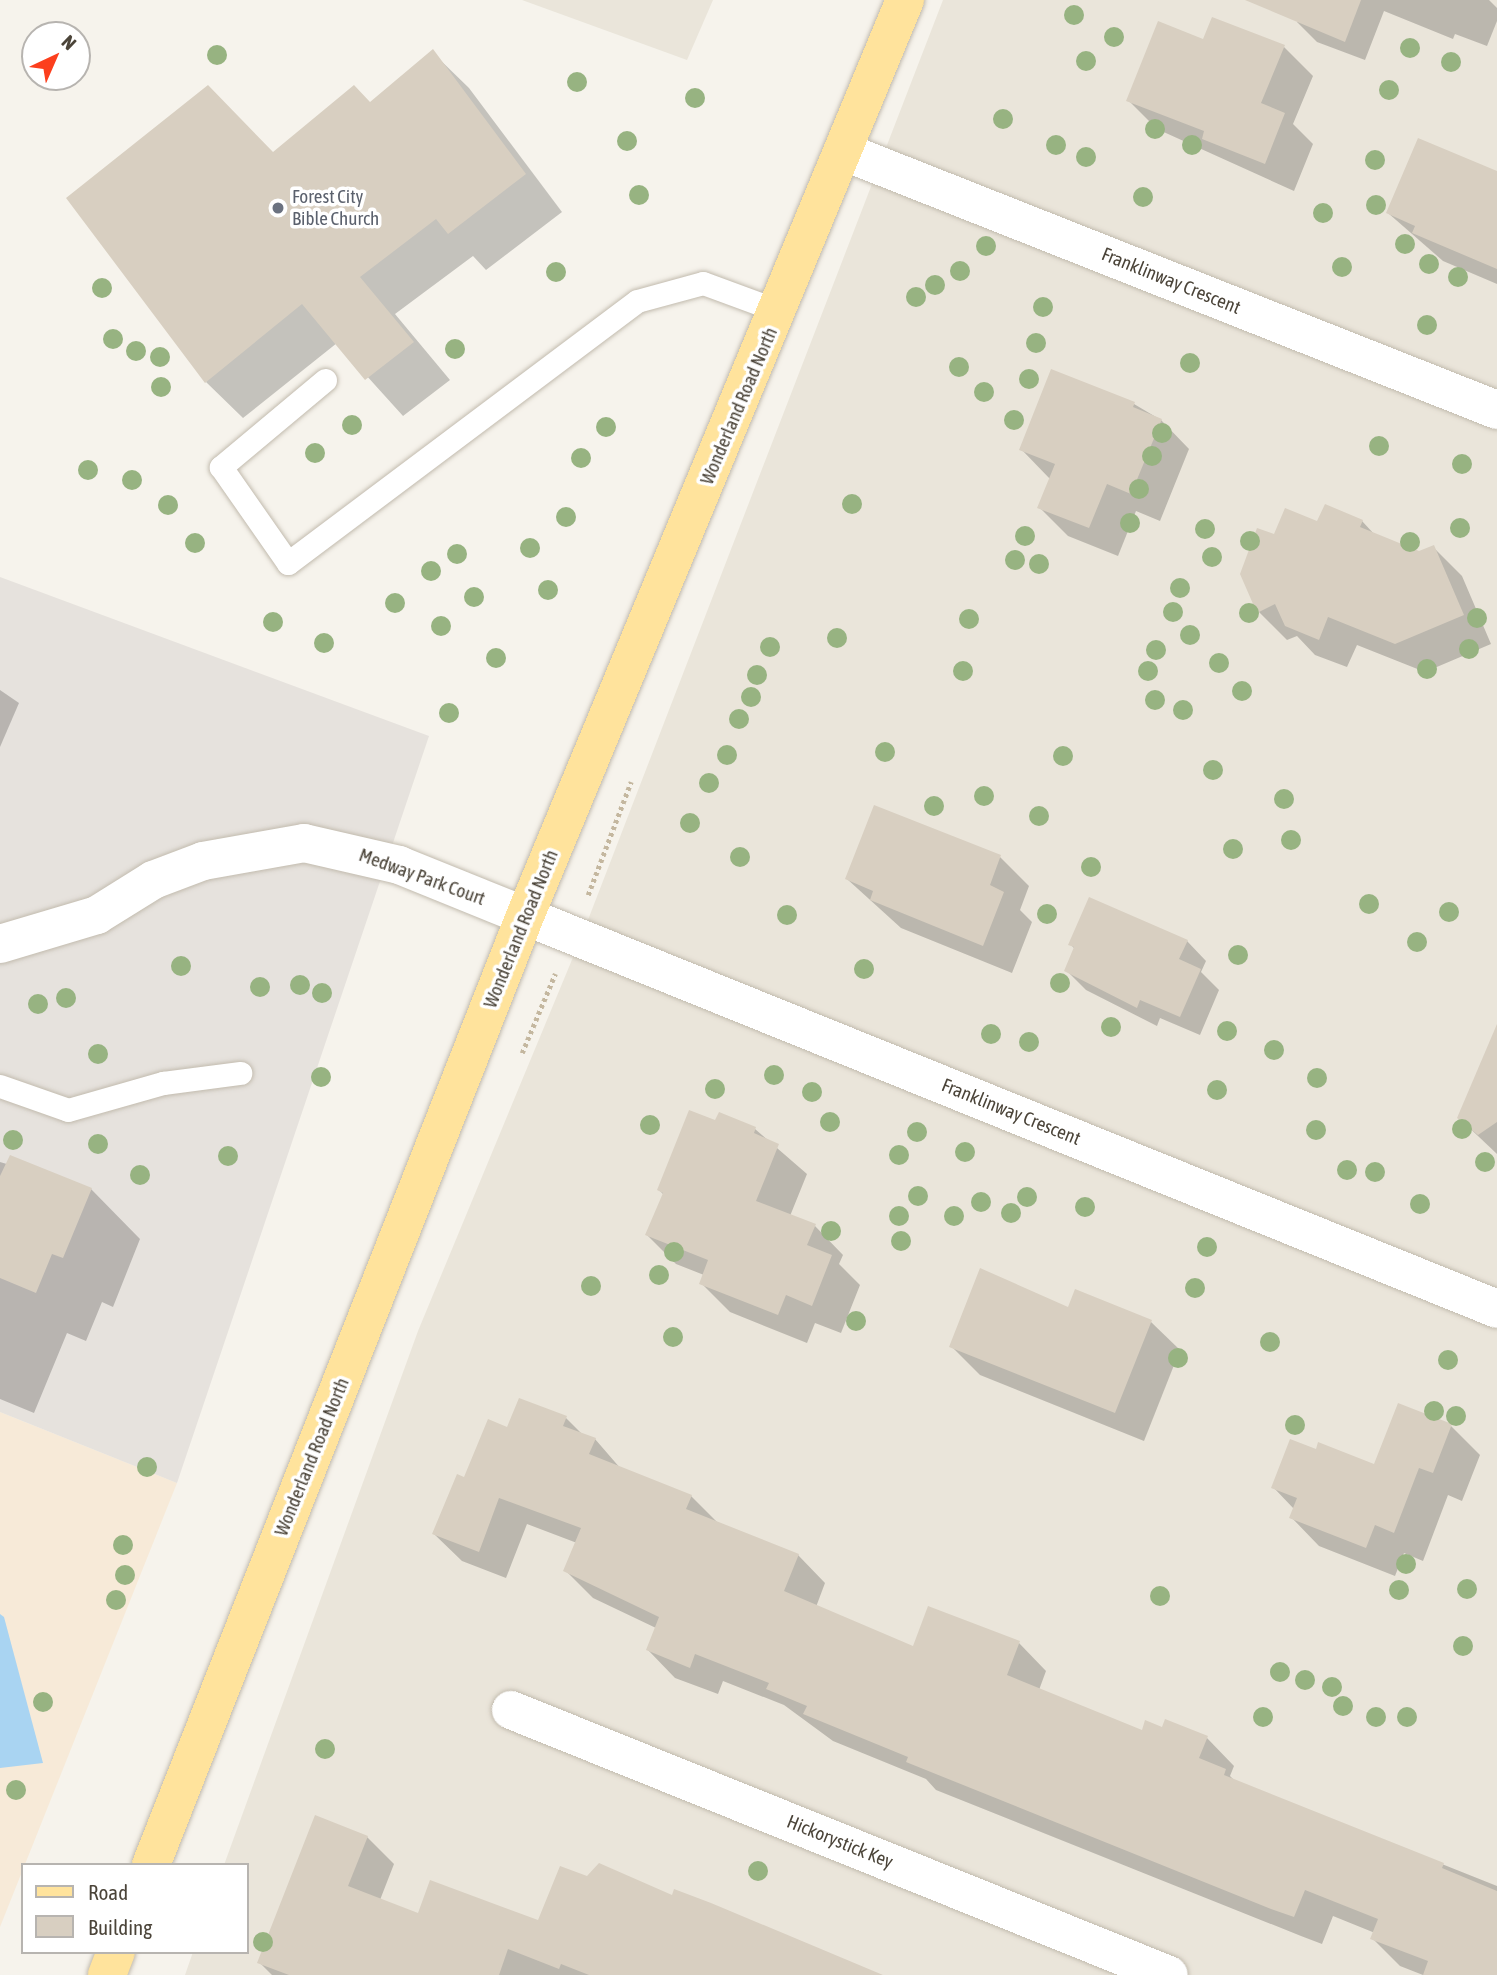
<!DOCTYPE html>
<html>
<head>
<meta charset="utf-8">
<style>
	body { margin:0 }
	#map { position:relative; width:1497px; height:1975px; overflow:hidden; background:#f6f3ec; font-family:"Asap Condensed",sans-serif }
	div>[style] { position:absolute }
	.residential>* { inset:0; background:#eae5da }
	.commercial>* { inset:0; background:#f7ead8 }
	.industrial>* { inset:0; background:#e6e2dd }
	.water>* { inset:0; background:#a9d4f2 }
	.shadow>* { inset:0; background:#0003 }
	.building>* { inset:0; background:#d8cfc1 }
	.path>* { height:4.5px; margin-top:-2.25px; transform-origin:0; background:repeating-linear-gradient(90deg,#c4b79f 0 3.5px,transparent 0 7px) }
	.roads { filter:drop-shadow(0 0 2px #c2bbae) drop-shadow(0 0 2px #c2bbae) }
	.service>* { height:23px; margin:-11.5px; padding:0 11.5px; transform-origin:11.5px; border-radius:11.5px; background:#fff }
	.minor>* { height:38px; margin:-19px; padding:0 19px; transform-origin:19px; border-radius:19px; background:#fff }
	.tertiary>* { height:38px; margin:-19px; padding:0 19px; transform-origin:19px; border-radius:19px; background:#fff }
	.primary>* { height:38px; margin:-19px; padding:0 19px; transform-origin:19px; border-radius:19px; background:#ffe39c }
	.trees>* { width:20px; height:20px; margin:-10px; border-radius:50%; background:#97b381 }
	.dots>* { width:19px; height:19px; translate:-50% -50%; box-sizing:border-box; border:4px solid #fff; border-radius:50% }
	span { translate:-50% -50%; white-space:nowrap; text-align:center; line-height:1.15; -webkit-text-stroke:7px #fff; paint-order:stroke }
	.worship-label { font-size:19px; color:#5b616d }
	.left { translate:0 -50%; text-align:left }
	.street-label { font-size:19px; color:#4b4439 }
	.legend { position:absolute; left:21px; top:1863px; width:228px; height:91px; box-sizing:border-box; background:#fff; border:2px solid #b7b4b0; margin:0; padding:9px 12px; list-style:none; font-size:21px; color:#4b4439 }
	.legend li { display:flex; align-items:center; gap:14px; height:35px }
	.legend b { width:35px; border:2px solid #b7b4b0 }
	.north { position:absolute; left:21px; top:21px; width:70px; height:70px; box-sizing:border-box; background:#fff; border:2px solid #b7b4b0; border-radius:50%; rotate:44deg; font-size:19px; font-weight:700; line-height:28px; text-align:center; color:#4b4439 }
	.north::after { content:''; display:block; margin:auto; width:24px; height:32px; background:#fc3f1d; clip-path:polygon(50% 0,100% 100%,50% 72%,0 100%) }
</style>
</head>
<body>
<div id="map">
	<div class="residential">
		<i style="clip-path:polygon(522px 0,713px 0,687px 60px)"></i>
		<i style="clip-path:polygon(943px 0,1497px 0,1497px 1975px,185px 1975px,193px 1952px,247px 1952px,247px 1865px,224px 1865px,418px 1331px,581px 938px)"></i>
	</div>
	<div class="commercial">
		<i style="clip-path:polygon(0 1412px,177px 1483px,0 1927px)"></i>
	</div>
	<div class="industrial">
		<i style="clip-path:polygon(0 577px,429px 736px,177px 1483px,0 1412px)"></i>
	</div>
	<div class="water">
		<i style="clip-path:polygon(0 1614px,4px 1617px,43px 1763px,0 1768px)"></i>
	</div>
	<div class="shadow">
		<i style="clip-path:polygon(1306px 0,1489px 0,1497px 8px,1497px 21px,1487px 46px,1455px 34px,1453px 39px,1384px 11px,1365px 60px,1317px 42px,1297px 22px)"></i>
		<i style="clip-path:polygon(1204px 41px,1284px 47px,1313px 76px,1293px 124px,1313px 144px,1294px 191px,1157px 129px,1128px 100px)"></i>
		<i style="clip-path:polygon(432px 52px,469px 88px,562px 212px,486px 270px,473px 256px,395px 314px,450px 380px,403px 416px,337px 343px,243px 418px,206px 382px,273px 154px,370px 104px)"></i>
		<i style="clip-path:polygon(1497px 173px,1497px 284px,1443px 261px,1388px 213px)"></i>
		<i style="clip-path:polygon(1134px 404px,1161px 420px,1189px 449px,1160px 521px,1136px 511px,1118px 556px,1068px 536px,1039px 507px,1050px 479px,1021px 449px)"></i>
		<i style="clip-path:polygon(1362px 521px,1375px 535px,1419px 553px,1433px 547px,1462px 576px,1491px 644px,1425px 672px,1357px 645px,1347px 667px,1315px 655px,1297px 636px,1287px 640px,1259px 612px,1275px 536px,1318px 524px)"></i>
		<i style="clip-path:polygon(0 690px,19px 703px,0 747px)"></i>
		<i style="clip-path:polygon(875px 807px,1000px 857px,1029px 886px,1020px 910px,1032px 922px,1012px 973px,901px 928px,847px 879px)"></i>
		<i style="clip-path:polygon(1187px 941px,1206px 961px,1201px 972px,1219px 990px,1200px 1035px,1160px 1018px,1157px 1026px,1086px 990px,1066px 970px,1075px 949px,1070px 944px)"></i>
		<i style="clip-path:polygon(1497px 1030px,1497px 1154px,1459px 1118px)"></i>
		<i style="clip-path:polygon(716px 1122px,755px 1129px,807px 1174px,790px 1216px,815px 1226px,843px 1255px,839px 1264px,860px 1285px,841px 1333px,815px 1323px,807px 1343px,730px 1312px,701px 1283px,704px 1275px,676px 1264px,647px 1235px,664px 1195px,659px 1190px)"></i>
		<i style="clip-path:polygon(0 1162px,91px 1189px,140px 1239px,113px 1307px,102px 1302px,86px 1341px,67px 1333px,34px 1413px,0 1399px)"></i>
		<i style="clip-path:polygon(1069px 1309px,1151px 1322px,1180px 1350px,1144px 1441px,980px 1375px,951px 1346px)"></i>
		<i style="clip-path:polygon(566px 1418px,583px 1435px,595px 1439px,621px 1469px,691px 1496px,718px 1523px,798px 1555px,825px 1583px,816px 1607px,914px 1648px,1019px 1643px,1046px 1671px,1039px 1690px,1143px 1732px,1163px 1730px,1207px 1738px,1234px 1766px,1230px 1776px,1236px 1782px,1497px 1886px,1497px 1975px,1423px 1975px,1400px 1966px,1372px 1938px,1375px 1933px,1333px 1916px,1322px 1944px,1301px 1936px,936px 1790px,926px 1779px,833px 1741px,784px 1705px,723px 1681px,718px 1694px,675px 1678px,648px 1650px,656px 1628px,593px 1598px,566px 1571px,577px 1543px,527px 1524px,506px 1578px,462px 1561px,434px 1534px,465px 1479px,508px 1429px)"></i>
		<i style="clip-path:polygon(1451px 1426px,1480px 1455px,1462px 1501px,1448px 1495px,1423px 1561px,1404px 1553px,1395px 1576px,1319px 1546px,1291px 1517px,1294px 1509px,1273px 1487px,1317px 1451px,1375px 1466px)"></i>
		<i style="clip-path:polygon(367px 1837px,394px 1864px,380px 1900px,419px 1916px,539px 1922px,588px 1879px,673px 1897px,876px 1975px,272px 1975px,259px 1962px)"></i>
	</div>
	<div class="building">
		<i style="clip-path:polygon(1245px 0,1361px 0,1345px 42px)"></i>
		<i style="clip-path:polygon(1212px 17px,1285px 45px,1261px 103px,1285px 113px,1265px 164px,1202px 139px,1204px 131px,1126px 101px,1158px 21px,1203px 39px)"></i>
		<i style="clip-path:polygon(433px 49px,526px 174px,448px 234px,436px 219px,360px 277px,414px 342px,365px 380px,302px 304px,205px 383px,66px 198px,208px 85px,273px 152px,354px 85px,370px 102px)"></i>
		<i style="clip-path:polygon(1418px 138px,1497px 171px,1497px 269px,1412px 233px,1415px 226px,1386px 213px)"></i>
		<i style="clip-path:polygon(1051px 369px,1135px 402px,1133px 407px,1162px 419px,1131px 494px,1107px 484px,1089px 528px,1037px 508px,1055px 464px,1019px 450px)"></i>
		<i style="clip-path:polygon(1325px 504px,1363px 520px,1360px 527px,1419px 551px,1434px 545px,1464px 615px,1395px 644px,1328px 617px,1319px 640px,1285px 626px,1275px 604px,1257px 613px,1240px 574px,1257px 528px,1274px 534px,1285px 508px,1317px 521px)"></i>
		<i style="clip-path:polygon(874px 805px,1001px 855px,990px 885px,1004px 892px,983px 946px,870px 900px,873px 891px,845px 879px)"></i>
		<i style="clip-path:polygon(1089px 897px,1188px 940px,1179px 959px,1201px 969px,1180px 1017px,1140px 1000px,1137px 1008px,1064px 971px,1074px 947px,1068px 945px)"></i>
		<i style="clip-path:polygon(1497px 1024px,1497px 1122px,1478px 1135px,1457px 1118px)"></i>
		<i style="clip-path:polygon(689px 1110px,715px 1120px,719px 1112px,756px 1127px,754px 1133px,779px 1144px,756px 1201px,816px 1224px,807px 1245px,832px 1255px,812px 1306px,786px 1295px,778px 1315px,699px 1284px,708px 1260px,645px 1235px,663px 1193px,657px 1190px)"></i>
		<i style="clip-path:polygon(10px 1155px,92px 1188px,63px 1258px,52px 1254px,36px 1293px,0 1278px,0 1176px)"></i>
		<i style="clip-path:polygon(980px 1268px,1068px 1307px,1075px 1289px,1152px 1320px,1115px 1413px,949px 1347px)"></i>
		<i style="clip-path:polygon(519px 1398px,567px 1416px,563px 1426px,596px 1438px,589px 1454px,692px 1495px,686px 1509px,799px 1554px,784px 1591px,913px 1646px,928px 1606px,1020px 1641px,1007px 1675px,1142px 1730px,1145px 1720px,1162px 1727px,1165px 1719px,1208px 1736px,1199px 1758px,1226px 1769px,1224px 1775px,1444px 1863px,1442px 1868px,1497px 1891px,1497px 1975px,1423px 1975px,1428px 1961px,1370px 1939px,1378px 1919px,1305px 1890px,1294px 1917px,1271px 1909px,906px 1762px,908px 1757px,803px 1714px,807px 1706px,766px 1689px,769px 1683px,695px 1654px,690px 1668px,646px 1650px,659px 1617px,563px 1571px,581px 1528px,499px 1498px,479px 1552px,432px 1534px,457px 1474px,464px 1477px,488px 1419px,507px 1427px)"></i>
		<i style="clip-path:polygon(1398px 1403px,1452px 1424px,1433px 1473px,1419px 1468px,1394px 1533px,1375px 1525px,1366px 1548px,1289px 1518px,1297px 1498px,1271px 1488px,1290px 1439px,1316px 1449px,1318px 1442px,1374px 1464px)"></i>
		<i style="clip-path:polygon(315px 1815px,368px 1836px,348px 1886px,418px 1913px,430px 1880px,538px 1920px,560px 1866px,587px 1876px,599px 1863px,672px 1895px,674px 1889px,711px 1903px,883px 1975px,589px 1975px,561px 1964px,559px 1969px,508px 1949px,499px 1975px,289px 1975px,257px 1963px)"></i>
	</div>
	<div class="path">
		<i style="left:588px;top:895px;width:121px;rotate:-69.2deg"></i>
		<i style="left:522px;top:1053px;width:86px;rotate:-67.3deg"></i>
	</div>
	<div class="roads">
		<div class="service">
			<i style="left:325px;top:380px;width:136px;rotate:140.1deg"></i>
			<i style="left:221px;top:467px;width:117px;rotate:55.1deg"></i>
			<i style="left:288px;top:563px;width:436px;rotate:-36.9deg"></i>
			<i style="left:637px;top:301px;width:68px;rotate:-15.3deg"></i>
			<i style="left:703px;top:283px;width:81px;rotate:20.2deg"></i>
			<i style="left:0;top:1086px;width:72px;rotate:19.4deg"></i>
			<i style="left:68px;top:1110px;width:99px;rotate:-15.9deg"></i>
			<i style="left:163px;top:1083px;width:78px;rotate:-7.4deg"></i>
		</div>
		<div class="minor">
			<i style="left:845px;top:152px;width:701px;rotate:21.59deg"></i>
			<i style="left:525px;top:916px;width:1048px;rotate:22.01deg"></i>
			<i style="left:511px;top:1710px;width:709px;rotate:21.94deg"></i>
		</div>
		<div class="tertiary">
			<i style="left:0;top:944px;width:101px;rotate:-16.6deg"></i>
			<i style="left:97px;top:915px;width:66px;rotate:-32deg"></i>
			<i style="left:153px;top:880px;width:53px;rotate:-20.8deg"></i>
			<i style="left:203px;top:861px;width:103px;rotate:-10.1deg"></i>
			<i style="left:304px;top:843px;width:98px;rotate:13deg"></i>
			<i style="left:399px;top:865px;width:136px;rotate:22deg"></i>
		</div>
		<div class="primary">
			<i style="left:151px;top:1865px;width:1020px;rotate:-68.49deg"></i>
			<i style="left:525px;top:916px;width:992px;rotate:-67.47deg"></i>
			<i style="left:107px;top:1975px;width:25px;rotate:-69deg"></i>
		</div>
	</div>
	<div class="trees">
		<i style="left:1074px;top:15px"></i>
		<i style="left:1114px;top:37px"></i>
		<i style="left:1410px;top:48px"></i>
		<i style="left:217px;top:55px"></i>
		<i style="left:1086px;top:61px"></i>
		<i style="left:1451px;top:62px"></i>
		<i style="left:577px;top:82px"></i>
		<i style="left:1389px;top:90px"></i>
		<i style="left:695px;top:98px"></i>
		<i style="left:1003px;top:119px"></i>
		<i style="left:1155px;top:129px"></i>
		<i style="left:627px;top:141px"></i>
		<i style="left:1056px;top:145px"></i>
		<i style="left:1192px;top:145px"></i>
		<i style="left:1086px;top:157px"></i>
		<i style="left:1375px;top:160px"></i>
		<i style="left:639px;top:195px"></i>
		<i style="left:1143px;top:197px"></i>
		<i style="left:1376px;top:205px"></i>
		<i style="left:1323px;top:213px"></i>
		<i style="left:1405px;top:244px"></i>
		<i style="left:986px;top:246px"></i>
		<i style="left:1429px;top:264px"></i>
		<i style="left:1342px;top:267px"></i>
		<i style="left:960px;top:271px"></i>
		<i style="left:556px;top:272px"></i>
		<i style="left:1458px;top:277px"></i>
		<i style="left:935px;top:285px"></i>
		<i style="left:102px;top:288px"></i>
		<i style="left:916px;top:297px"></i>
		<i style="left:1043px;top:307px"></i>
		<i style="left:1427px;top:325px"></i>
		<i style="left:113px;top:339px"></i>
		<i style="left:1036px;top:343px"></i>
		<i style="left:455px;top:349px"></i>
		<i style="left:136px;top:351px"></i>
		<i style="left:160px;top:357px"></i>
		<i style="left:1190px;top:363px"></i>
		<i style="left:959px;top:367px"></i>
		<i style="left:1029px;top:379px"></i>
		<i style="left:161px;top:387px"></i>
		<i style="left:984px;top:392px"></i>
		<i style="left:1014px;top:420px"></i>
		<i style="left:352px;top:425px"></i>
		<i style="left:606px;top:427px"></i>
		<i style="left:1162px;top:433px"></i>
		<i style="left:1379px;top:446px"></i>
		<i style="left:315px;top:453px"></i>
		<i style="left:1152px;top:456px"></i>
		<i style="left:581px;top:458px"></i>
		<i style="left:1462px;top:464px"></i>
		<i style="left:88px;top:470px"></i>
		<i style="left:132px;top:480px"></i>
		<i style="left:1139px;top:489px"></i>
		<i style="left:852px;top:504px"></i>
		<i style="left:168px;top:505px"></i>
		<i style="left:566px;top:517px"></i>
		<i style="left:1130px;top:523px"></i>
		<i style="left:1460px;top:528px"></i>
		<i style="left:1205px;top:529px"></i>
		<i style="left:1025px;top:536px"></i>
		<i style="left:1250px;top:541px"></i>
		<i style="left:1410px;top:542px"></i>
		<i style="left:195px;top:543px"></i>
		<i style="left:530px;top:548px"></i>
		<i style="left:457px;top:554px"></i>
		<i style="left:1212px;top:557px"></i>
		<i style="left:1015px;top:560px"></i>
		<i style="left:1039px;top:564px"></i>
		<i style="left:431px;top:571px"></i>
		<i style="left:1180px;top:588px"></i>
		<i style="left:548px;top:590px"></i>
		<i style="left:474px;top:597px"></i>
		<i style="left:395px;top:603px"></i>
		<i style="left:1173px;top:612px"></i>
		<i style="left:1249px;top:613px"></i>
		<i style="left:1477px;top:618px"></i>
		<i style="left:969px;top:619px"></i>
		<i style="left:273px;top:622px"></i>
		<i style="left:441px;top:626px"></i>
		<i style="left:1190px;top:635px"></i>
		<i style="left:837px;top:638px"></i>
		<i style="left:324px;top:643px"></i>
		<i style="left:770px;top:647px"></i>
		<i style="left:1469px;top:649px"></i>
		<i style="left:1156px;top:650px"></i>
		<i style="left:496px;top:658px"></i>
		<i style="left:1219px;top:663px"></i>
		<i style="left:1427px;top:669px"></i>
		<i style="left:963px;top:671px"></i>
		<i style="left:1148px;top:671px"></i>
		<i style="left:757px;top:675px"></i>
		<i style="left:1242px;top:691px"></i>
		<i style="left:751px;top:697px"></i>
		<i style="left:1155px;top:700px"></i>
		<i style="left:1183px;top:710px"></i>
		<i style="left:449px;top:713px"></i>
		<i style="left:739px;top:719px"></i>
		<i style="left:885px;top:752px"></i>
		<i style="left:727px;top:755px"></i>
		<i style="left:1063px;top:756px"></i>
		<i style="left:1213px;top:770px"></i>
		<i style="left:709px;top:783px"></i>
		<i style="left:984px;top:796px"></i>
		<i style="left:1284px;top:799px"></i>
		<i style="left:934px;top:806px"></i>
		<i style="left:1039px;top:816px"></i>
		<i style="left:690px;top:823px"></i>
		<i style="left:1291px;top:840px"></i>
		<i style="left:1233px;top:849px"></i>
		<i style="left:740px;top:857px"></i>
		<i style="left:1091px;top:867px"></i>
		<i style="left:1369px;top:904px"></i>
		<i style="left:1449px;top:912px"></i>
		<i style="left:1047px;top:914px"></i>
		<i style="left:787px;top:915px"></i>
		<i style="left:1417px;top:942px"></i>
		<i style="left:1238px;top:955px"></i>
		<i style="left:181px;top:966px"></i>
		<i style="left:864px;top:969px"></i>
		<i style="left:1060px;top:983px"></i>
		<i style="left:300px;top:985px"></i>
		<i style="left:260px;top:987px"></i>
		<i style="left:322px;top:993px"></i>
		<i style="left:66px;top:998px"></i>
		<i style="left:38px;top:1004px"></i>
		<i style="left:1111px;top:1027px"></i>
		<i style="left:1227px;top:1031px"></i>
		<i style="left:991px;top:1034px"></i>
		<i style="left:1029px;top:1042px"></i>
		<i style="left:1274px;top:1050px"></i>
		<i style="left:98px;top:1054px"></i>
		<i style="left:774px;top:1075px"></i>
		<i style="left:321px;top:1077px"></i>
		<i style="left:1317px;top:1078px"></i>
		<i style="left:715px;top:1089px"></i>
		<i style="left:1217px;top:1090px"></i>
		<i style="left:812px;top:1092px"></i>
		<i style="left:830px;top:1122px"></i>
		<i style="left:650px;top:1125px"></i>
		<i style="left:1462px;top:1129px"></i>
		<i style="left:1316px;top:1130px"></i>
		<i style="left:917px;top:1132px"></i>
		<i style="left:13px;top:1140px"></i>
		<i style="left:98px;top:1144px"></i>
		<i style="left:965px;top:1152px"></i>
		<i style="left:899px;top:1155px"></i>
		<i style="left:228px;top:1156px"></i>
		<i style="left:1485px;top:1162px"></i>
		<i style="left:1347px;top:1170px"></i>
		<i style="left:1375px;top:1172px"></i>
		<i style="left:140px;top:1175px"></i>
		<i style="left:918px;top:1196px"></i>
		<i style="left:1027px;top:1197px"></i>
		<i style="left:981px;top:1202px"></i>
		<i style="left:1420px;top:1204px"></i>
		<i style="left:1085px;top:1207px"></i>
		<i style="left:1011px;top:1213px"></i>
		<i style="left:899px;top:1216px"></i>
		<i style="left:954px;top:1216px"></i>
		<i style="left:831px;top:1231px"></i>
		<i style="left:901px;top:1241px"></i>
		<i style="left:1207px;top:1247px"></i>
		<i style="left:674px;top:1252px"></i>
		<i style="left:659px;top:1275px"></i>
		<i style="left:591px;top:1286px"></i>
		<i style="left:1195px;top:1288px"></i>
		<i style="left:856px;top:1321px"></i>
		<i style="left:673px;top:1337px"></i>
		<i style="left:1270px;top:1342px"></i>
		<i style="left:1178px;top:1358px"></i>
		<i style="left:1448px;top:1360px"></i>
		<i style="left:1434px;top:1411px"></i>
		<i style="left:1456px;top:1416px"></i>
		<i style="left:1295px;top:1425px"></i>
		<i style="left:147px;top:1467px"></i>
		<i style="left:123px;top:1545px"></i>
		<i style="left:1406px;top:1564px"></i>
		<i style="left:125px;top:1575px"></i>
		<i style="left:1467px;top:1589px"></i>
		<i style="left:1399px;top:1590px"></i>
		<i style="left:1160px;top:1596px"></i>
		<i style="left:116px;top:1600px"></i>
		<i style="left:1463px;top:1646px"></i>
		<i style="left:1280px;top:1672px"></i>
		<i style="left:1305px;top:1680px"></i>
		<i style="left:1332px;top:1687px"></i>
		<i style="left:43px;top:1702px"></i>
		<i style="left:1343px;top:1706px"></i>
		<i style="left:1263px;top:1717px"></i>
		<i style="left:1376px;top:1717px"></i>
		<i style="left:1407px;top:1717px"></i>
		<i style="left:325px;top:1749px"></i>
		<i style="left:16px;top:1790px"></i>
		<i style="left:758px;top:1871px"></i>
		<i style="left:263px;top:1942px"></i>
	</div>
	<div class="dots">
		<i style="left:278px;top:208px;background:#6b7280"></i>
	</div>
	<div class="worship-label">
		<span class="left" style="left:292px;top:208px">Forest City<br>Bible Church</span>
	</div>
	<div class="street-label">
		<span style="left:1171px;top:281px;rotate:22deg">Franklinway Crescent</span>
		<span style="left:739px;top:406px;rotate:-67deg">Wonderland Road North</span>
		<span style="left:422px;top:877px;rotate:20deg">Medway Park Court</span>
		<span style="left:521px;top:929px;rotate:-68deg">Wonderland Road North</span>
		<span style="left:1011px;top:1112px;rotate:22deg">Franklinway Crescent</span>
		<span style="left:312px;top:1457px;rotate:-68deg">Wonderland Road North</span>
		<span style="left:840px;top:1842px;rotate:22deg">Hickorystick Key</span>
	</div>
	<ul class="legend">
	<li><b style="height:9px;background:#ffe39c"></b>Road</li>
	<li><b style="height:19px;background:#d8cfc1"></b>Building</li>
	</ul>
	<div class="north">N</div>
</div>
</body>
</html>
